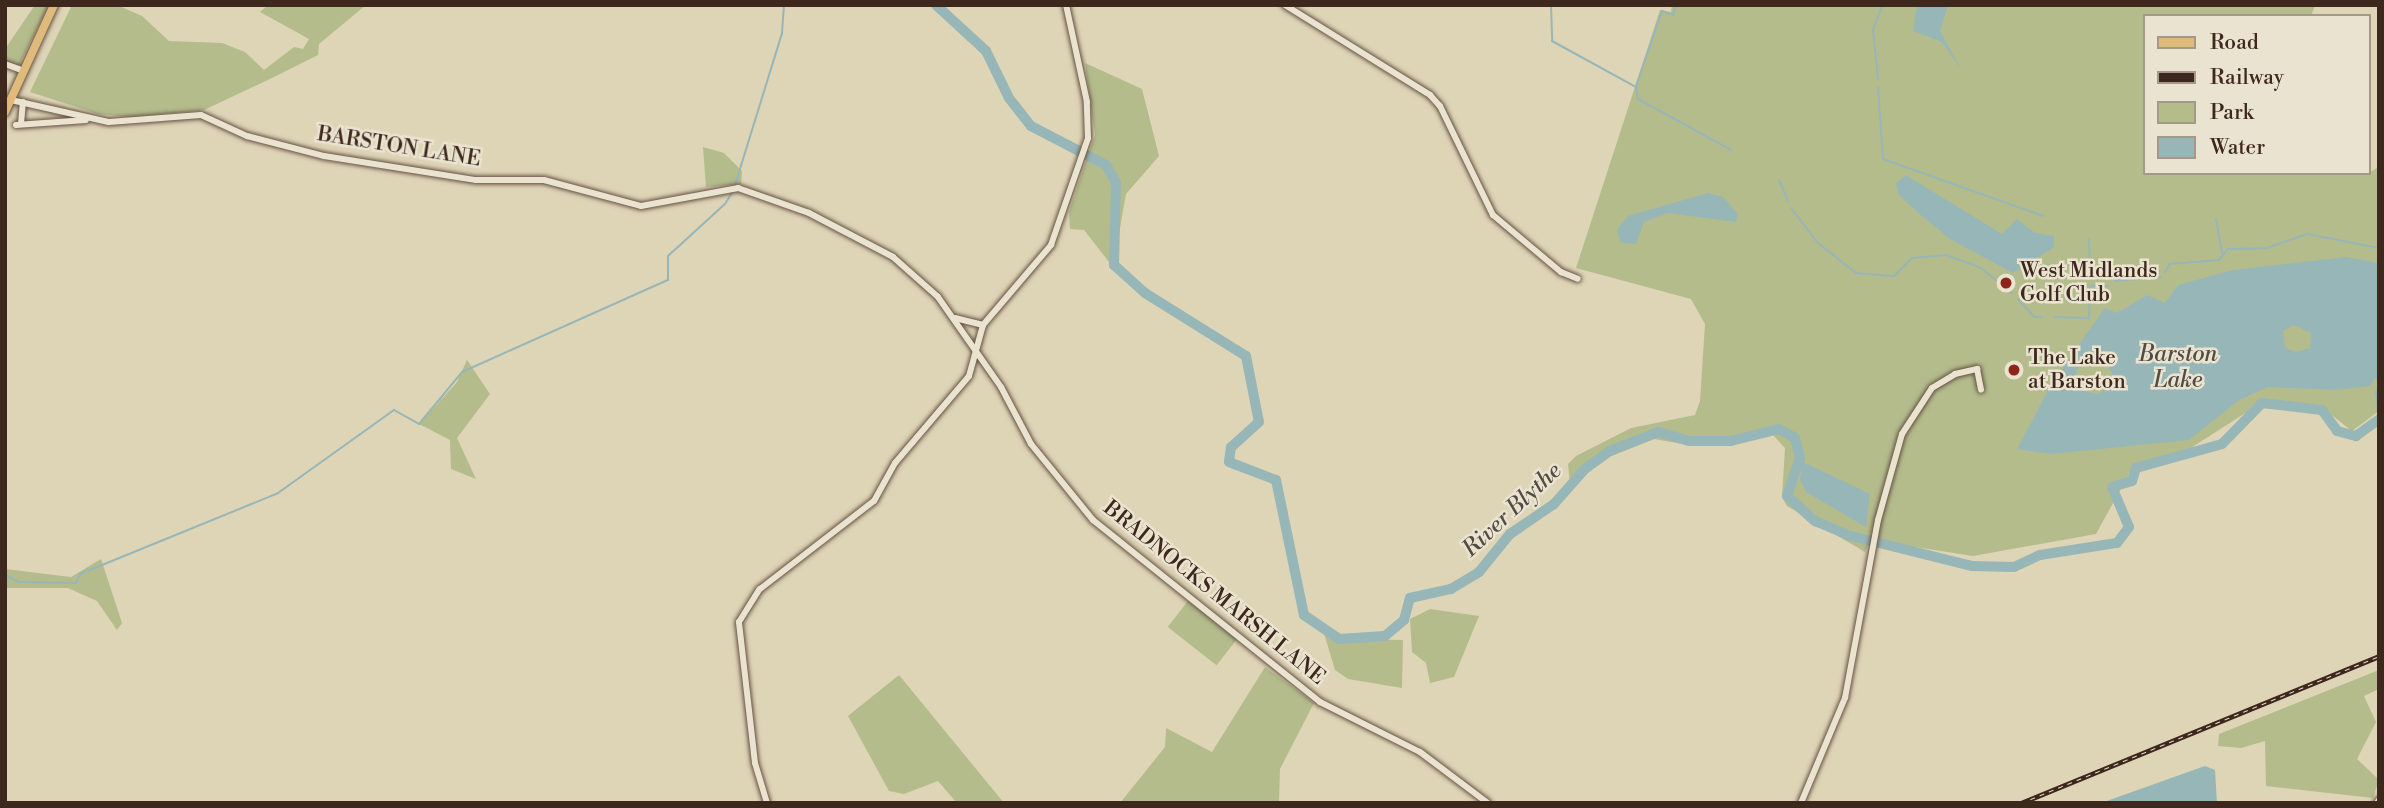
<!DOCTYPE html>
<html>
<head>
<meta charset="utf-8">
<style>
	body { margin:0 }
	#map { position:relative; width:2384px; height:808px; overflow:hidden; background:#ded4b6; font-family:"Libre Bodoni",serif }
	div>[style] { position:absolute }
	.green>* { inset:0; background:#b4bc8c; transform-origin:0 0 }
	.water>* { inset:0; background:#97b6b8 }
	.stream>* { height:2px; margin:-1px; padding:0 1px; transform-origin:1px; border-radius:1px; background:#97b6b8 }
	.river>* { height:10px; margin:-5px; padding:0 5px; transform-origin:5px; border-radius:5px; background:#97b6b8 }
	.roads { filter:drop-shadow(0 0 2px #665243) drop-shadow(0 0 2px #665243) }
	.minor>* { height:6px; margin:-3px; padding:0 3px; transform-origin:3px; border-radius:3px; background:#eae3d0 }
	.major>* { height:8px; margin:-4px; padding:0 4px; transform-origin:4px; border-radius:4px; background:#dfba7b }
	.rail>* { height:4.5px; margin-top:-2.25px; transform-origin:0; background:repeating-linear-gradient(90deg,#eae3d0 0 5px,#3e271d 0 10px); box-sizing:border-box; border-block:2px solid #3e271d }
	.dots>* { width:19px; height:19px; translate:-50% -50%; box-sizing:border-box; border:4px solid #eae3d0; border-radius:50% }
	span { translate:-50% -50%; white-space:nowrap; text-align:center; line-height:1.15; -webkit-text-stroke:5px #eae3d0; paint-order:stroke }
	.street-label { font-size:21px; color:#3e271d }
	.poi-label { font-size:21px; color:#3e271d }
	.left { translate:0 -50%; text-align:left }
	.water-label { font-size:23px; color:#544b44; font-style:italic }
	.frame { position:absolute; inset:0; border:7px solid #3e271d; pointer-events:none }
	.legend { position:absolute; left:2143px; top:14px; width:228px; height:161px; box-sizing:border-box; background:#eae3d0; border:2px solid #a59888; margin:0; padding:9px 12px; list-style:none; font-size:21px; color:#3e271d }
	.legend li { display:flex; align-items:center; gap:14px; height:35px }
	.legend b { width:35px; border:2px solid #a59888 }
</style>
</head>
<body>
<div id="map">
	<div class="green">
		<i style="clip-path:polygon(35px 5px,49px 5px,19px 65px,12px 64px,5px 60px,5px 49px)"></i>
		<i style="clip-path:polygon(72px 5px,117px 5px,142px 16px,169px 41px,222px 43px,245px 52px,264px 70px,294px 47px,303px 49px,309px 39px,260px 12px,268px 5px,366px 5px,319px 44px,318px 55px,272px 78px,204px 110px,131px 117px,98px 114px,30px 92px)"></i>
		<i style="clip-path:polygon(1672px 5px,2315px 5px,2311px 16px,2144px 16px,2144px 173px,2368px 173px,2379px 167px,2379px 411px,2352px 431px,2319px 405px,2261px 403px,2186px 451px,2134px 465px,2096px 534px,1973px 556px,1870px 540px,1865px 552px,1787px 506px,1782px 497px,1785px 448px,1772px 434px,1694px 446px,1654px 439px,1609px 457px,1570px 484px,1568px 464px,1576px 456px,1631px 428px,1695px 415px,1700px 401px,1705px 324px,1691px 299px,1576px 268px,1660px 10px,1671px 12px)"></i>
		<i style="clip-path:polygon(1085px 63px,1142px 89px,1159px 156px,1126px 194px,1113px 267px,1084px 230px,1070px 229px,1069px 212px,1095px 135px)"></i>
		<i style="clip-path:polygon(703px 147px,724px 153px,742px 171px,741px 184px,706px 187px)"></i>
		<i style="clip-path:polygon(467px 360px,490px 394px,457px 438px,476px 479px,451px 469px,450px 440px,419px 424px,457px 382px)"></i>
		<i style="clip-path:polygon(101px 559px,122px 623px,117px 630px,97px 601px,68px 588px,5px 588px,5px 569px,71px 577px)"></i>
		<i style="left:1188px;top:601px;width:62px;height:33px;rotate:38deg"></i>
		<i style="clip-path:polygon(1430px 609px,1479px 616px,1454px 677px,1430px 683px,1426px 663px,1412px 652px,1410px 619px)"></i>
		<i style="clip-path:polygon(1323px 630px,1339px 639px,1403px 640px,1402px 688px,1348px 679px,1335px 670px)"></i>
		<i style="clip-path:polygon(1265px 667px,1314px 703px,1280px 769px,1279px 803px,1120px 803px,1165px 747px,1166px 728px,1212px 752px)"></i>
		<i style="clip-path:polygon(2379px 670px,2379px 689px,2364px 696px,2376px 722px,2357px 759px,2379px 780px,2373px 798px,2266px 786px,2265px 741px,2241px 748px,2218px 746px,2219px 734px)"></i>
		<i style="clip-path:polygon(899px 675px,1004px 803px,957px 803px,938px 781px,904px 794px,889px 791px,848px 716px)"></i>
	</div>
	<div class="water">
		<i style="clip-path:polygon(1917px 5px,1948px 5px,1940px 31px,1962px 71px,1942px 42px,1913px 31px)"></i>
		<i style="clip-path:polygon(1906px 175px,2002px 234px,2017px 219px,2035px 233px,2054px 236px,2054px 247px,2013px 273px,1950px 239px,1917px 212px,1898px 194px,1896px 183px)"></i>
		<i style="clip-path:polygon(1708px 193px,1723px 197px,1738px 214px,1736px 222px,1668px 213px,1644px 222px,1636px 244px,1621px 243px,1617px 230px,1628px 216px)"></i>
		<i style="clip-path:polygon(evenodd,2346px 257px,2379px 263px,2379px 382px,2375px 378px,2370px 386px,2336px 390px,2268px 387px,2239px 400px,2189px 440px,2051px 454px,2017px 449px,2053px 381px,2105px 308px,2117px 313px,2147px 295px,2165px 303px,2178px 285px,2233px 270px,2346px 257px,2294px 325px,2311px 333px,2310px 348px,2296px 352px,2285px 348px,2283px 331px,2294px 325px,2346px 257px,2092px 360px,2105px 362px,2112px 373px,2108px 387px,2099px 394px,2082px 391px,2075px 376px,2080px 364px,2092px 360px)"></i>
		<i style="clip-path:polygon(1803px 462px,1870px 494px,1866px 527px,1806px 492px,1800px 479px)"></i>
		<i style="clip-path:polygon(2205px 766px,2215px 770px,2217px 803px,2101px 803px)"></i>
	</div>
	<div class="stream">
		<i style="left:1551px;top:5px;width:36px;rotate:88deg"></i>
		<i style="left:1552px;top:41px;width:96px;rotate:28.7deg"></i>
		<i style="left:1636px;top:87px;width:12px;rotate:81deg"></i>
		<i style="left:1638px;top:99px;width:106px;rotate:28.7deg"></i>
		<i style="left:1878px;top:79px;width:49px;rotate:-95.8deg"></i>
		<i style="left:1873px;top:30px;width:27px;rotate:-70deg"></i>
		<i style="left:1636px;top:86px;width:79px;rotate:-70.9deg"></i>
		<i style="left:1662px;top:11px;width:12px;rotate:20deg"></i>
		<i style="left:1673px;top:15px;width:10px;rotate:-73deg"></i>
		<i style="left:1878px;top:87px;width:72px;rotate:86deg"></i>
		<i style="left:1883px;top:159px;width:170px;rotate:19.6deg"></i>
		<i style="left:1779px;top:180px;width:23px;rotate:67deg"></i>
		<i style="left:735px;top:185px;width:159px;rotate:-72.8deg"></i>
		<i style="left:782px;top:33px;width:28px;rotate:-86deg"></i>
		<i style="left:1791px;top:208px;width:44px;rotate:52.4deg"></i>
		<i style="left:1818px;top:243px;width:48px;rotate:38.3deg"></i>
		<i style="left:1856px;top:273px;width:38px;rotate:5deg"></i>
		<i style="left:1894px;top:276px;width:25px;rotate:-45deg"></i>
		<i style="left:1912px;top:258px;width:34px;rotate:-5deg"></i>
		<i style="left:1946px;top:255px;width:37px;rotate:20deg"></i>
		<i style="left:1981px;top:268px;width:40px;rotate:39deg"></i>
		<i style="left:2216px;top:219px;width:34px;rotate:80deg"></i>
		<i style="left:2089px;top:239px;width:30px;rotate:88deg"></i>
		<i style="left:2165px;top:272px;width:9px;rotate:-58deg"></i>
		<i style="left:2170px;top:264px;width:49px;rotate:-4.7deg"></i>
		<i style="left:2219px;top:260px;width:14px;rotate:-51deg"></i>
		<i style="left:2228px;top:249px;width:39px;rotate:-1deg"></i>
		<i style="left:2267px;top:248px;width:42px;rotate:-19.3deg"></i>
		<i style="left:2307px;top:234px;width:73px;rotate:11deg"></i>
		<i style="left:2115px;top:281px;width:46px;rotate:-5deg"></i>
		<i style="left:2018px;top:299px;width:24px;rotate:48deg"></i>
		<i style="left:2034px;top:317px;width:8px"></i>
		<i style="left:2055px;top:317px;width:34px;rotate:2deg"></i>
		<i style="left:2089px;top:318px;width:32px;rotate:-88deg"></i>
		<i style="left:2090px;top:286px;width:18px"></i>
		<i style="left:2376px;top:391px;width:28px;rotate:84deg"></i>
		<i style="left:5px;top:575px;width:16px;rotate:27deg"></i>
		<i style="left:19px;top:582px;width:57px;rotate:1deg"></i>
		<i style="left:76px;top:583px;width:10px;rotate:-66deg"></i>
		<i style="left:80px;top:574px;width:214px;rotate:-22.2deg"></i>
		<i style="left:278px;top:493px;width:143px;rotate:-35.6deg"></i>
		<i style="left:394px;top:410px;width:29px;rotate:29deg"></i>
		<i style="left:419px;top:424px;width:67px;rotate:-50.4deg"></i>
		<i style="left:462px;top:372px;width:226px;rotate:-24.1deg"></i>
		<i style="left:668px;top:280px;width:24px;rotate:-90deg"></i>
		<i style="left:668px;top:256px;width:77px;rotate:-42.4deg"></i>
		<i style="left:725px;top:204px;width:15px;rotate:-58deg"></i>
	</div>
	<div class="river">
		<i style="left:936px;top:5px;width:68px;rotate:42.6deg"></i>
		<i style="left:986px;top:51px;width:52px;rotate:63.9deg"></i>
		<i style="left:1009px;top:98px;width:36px;rotate:52deg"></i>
		<i style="left:1031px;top:126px;width:85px;rotate:27.5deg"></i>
		<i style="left:1106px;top:165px;width:21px;rotate:61deg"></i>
		<i style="left:1116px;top:183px;width:82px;rotate:91.4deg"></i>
		<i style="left:1114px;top:265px;width:42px;rotate:42.1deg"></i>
		<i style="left:1145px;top:293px;width:119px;rotate:32deg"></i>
		<i style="left:1246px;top:356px;width:67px;rotate:78.9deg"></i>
		<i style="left:1259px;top:422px;width:38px;rotate:138deg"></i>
		<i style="left:1231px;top:447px;width:15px;rotate:98deg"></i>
		<i style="left:1229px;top:462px;width:50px;rotate:21deg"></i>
		<i style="left:1276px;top:480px;width:138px;rotate:78.3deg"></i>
		<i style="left:1304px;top:615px;width:42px;rotate:34.4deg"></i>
		<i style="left:1339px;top:639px;width:46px;rotate:-3.7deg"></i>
		<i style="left:1385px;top:636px;width:25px;rotate:-40deg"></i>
		<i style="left:1404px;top:620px;width:23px;rotate:-75deg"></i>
		<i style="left:1410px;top:598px;width:42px;rotate:-12.4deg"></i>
		<i style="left:1451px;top:589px;width:33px;rotate:-31deg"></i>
		<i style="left:1479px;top:572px;width:49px;rotate:-50.8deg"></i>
		<i style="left:1510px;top:534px;width:53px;rotate:-34.3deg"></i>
		<i style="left:1554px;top:504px;width:47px;rotate:-48.5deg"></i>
		<i style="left:1585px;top:469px;width:31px;rotate:-36deg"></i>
		<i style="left:1610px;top:451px;width:52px;rotate:-21.6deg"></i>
		<i style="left:1658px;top:432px;width:32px;rotate:16deg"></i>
		<i style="left:1689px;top:441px;width:42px"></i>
		<i style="left:1731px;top:441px;width:49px;rotate:-14deg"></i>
		<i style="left:1779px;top:429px;width:18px;rotate:29deg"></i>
		<i style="left:1795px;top:438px;width:21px;rotate:76deg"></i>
		<i style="left:1800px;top:458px;width:40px;rotate:108.9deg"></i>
		<i style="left:1787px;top:496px;width:38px;rotate:42deg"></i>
		<i style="left:1815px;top:521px;width:39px;rotate:23deg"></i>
		<i style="left:1851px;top:536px;width:125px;rotate:13.9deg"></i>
		<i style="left:1972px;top:566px;width:42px;rotate:1.4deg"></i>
		<i style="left:2014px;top:567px;width:29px;rotate:-25deg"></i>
		<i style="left:2040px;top:555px;width:78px;rotate:-8.9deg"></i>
		<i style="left:2117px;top:543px;width:20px;rotate:-53deg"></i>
		<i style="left:2129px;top:527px;width:43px;rotate:-113deg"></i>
		<i style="left:2112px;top:487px;width:21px;rotate:-17deg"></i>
		<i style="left:2132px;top:481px;width:14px;rotate:-73deg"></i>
		<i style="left:2136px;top:468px;width:89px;rotate:-15.6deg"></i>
		<i style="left:2222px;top:444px;width:57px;rotate:-45.7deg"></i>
		<i style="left:2262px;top:403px;width:60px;rotate:6.7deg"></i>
		<i style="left:2322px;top:410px;width:26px;rotate:54deg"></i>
		<i style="left:2337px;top:431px;width:20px;rotate:15deg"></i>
		<i style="left:2356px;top:436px;width:29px;rotate:-36deg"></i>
	</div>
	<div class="roads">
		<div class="minor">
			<i style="left:1285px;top:5px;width:171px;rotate:31.8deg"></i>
			<i style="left:1430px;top:95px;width:15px;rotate:48deg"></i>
			<i style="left:1440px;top:106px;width:121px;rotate:64.1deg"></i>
			<i style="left:1493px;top:215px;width:89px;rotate:40deg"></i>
			<i style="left:1561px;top:272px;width:18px;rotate:22deg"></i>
			<i style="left:5px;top:64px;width:20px;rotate:20deg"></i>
			<i style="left:11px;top:100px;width:100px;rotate:12.7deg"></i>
			<i style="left:109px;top:122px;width:92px;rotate:-4.4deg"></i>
			<i style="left:201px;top:115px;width:51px;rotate:24.5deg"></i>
			<i style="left:247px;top:136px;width:80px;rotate:14.6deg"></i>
			<i style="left:324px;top:156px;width:154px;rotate:9deg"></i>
			<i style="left:476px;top:180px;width:68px"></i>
			<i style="left:544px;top:180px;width:100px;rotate:15deg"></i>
			<i style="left:641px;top:206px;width:99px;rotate:-10.5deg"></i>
			<i style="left:738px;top:188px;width:75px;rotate:19.4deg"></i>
			<i style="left:809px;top:213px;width:95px;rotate:27.6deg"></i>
			<i style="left:893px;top:257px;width:60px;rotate:41.6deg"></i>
			<i style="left:938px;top:297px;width:110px;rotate:55deg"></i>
			<i style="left:1001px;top:387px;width:64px;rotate:62.2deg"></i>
			<i style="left:1031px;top:444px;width:98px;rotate:50.8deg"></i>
			<i style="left:1093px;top:520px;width:291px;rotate:38.7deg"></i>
			<i style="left:1320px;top:702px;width:112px;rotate:26.6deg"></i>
			<i style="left:1420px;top:752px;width:85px;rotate:36.9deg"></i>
			<i style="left:21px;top:124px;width:22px;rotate:-85deg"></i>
			<i style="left:16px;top:125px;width:70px;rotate:-4.1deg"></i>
			<i style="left:955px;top:318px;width:29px;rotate:14deg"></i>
			<i style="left:767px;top:803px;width:42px;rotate:-106.7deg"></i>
			<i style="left:755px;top:763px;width:142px;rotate:-96.5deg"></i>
			<i style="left:739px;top:622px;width:39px;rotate:-58deg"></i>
			<i style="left:760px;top:589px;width:144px;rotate:-37.7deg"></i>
			<i style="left:874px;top:501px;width:43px;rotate:-61.1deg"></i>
			<i style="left:895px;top:463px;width:114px;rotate:-49.6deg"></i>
			<i style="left:969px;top:376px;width:53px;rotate:-74.6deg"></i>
			<i style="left:983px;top:325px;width:105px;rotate:-49.6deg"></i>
			<i style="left:1051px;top:245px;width:113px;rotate:-70.9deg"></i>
			<i style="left:1088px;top:138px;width:36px;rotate:-92deg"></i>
			<i style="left:1087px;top:102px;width:99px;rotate:-102.2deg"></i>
			<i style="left:1801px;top:803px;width:114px;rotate:-67.3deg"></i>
			<i style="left:1845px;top:698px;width:181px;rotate:-79.5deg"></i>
			<i style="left:1878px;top:520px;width:89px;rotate:-74.4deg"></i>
			<i style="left:1902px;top:434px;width:55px;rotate:-56.9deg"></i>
			<i style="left:1932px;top:388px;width:27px;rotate:-31deg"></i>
			<i style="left:1955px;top:374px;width:23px;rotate:-13deg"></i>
			<i style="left:1977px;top:369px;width:21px;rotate:79deg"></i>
			<i style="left:2377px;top:803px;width:4px;rotate:-56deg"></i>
		</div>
		<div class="major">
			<i style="left:5px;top:112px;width:118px;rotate:-65.4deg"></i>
		</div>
	</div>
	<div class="rail">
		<i style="left:2021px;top:803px;width:387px;rotate:-22.3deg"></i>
	</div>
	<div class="dots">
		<i style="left:2006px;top:283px;background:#8f2418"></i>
		<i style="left:2014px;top:370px;background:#8f2418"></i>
	</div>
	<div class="street-label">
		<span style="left:399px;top:147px;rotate:9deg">BARSTON LANE</span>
		<span style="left:1214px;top:593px;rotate:39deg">BRADNOCKS MARSH LANE</span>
	</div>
	<div class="poi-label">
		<span class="left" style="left:2020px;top:283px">West Midlands<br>Golf Club</span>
		<span class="left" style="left:2028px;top:370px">The Lake<br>at Barston</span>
	</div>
	<div class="water-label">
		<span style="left:2178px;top:367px">Barston<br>Lake</span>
		<span style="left:1512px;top:510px;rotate:-43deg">River Blythe</span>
	</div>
	<div class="frame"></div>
	<ul class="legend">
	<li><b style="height:9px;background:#dfba7b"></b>Road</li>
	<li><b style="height:9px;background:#3e271d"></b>Railway</li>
	<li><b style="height:19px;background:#b4bc8c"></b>Park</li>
	<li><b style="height:19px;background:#97b6b8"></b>Water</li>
	</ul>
</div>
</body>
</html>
